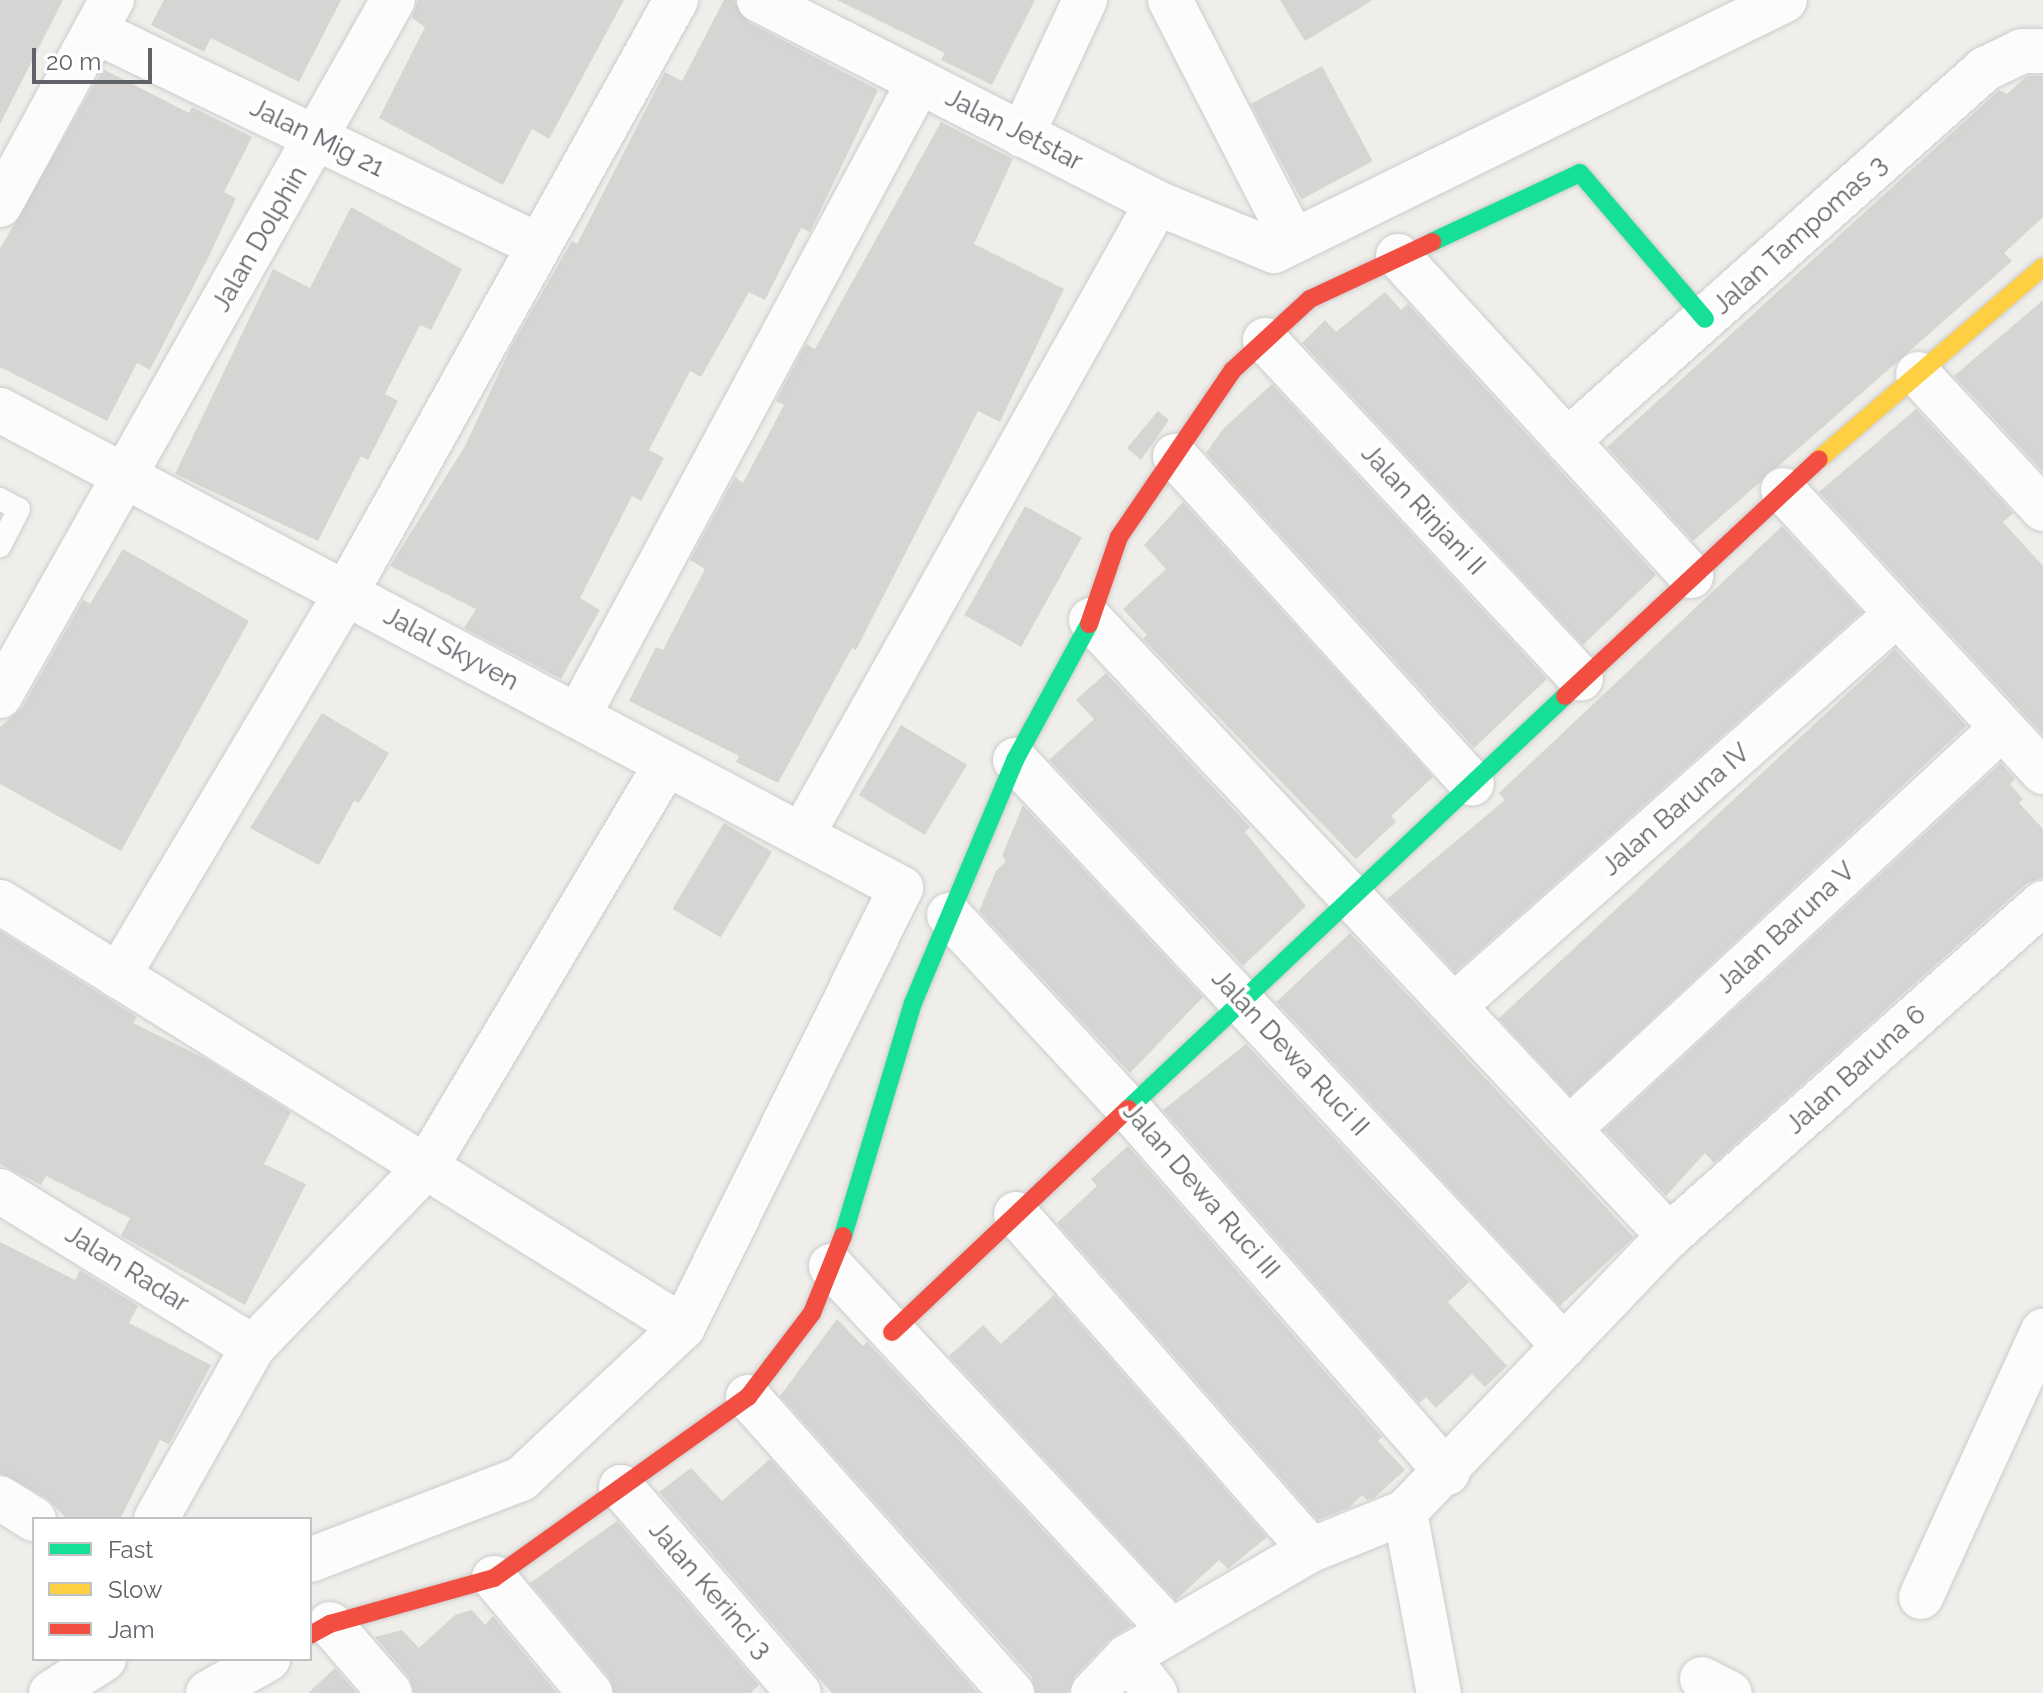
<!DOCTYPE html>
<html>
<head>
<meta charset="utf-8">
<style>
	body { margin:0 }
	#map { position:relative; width:2043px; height:1693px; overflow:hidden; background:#efeeea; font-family:Raleway,sans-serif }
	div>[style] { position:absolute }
	.building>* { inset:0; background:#d6d5d3; transform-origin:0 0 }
	.roads { filter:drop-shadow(0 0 2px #cbcccc) drop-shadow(0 0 2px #cbcccc) }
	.lane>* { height:22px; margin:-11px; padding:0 11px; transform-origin:11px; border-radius:11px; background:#fdfcfc }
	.street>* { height:44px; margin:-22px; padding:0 22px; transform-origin:22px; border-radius:22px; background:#fdfcfc }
	.fast>* { height:18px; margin:-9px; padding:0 9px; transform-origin:9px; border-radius:9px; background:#16e098 }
	.slow>* { height:18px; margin:-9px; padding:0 9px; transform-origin:9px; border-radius:9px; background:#ffcf43 }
	.jam>* { height:18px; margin:-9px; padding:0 9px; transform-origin:9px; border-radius:9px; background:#f24e42 }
	span { translate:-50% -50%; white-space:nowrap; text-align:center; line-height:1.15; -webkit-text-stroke:8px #fff; paint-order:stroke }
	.street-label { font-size:26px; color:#5f6368 }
	.legend { position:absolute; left:32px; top:1517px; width:280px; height:144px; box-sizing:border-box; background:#fff; border:2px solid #bfc1c3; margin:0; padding:10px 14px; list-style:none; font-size:24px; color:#5f6368 }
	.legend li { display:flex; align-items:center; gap:16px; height:40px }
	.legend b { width:40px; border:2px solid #bfc1c3 }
	.scale { position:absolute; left:32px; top:48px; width:120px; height:36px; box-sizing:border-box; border:4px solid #5f6368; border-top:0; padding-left:10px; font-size:24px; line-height:28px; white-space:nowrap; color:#5f6368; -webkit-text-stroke:6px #fff; paint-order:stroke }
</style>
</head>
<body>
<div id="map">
	<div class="building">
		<i style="clip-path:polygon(0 0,63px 0,0 124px)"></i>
		<i style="clip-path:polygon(164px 0,341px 0,299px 82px,211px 38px,204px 52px,151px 25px)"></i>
		<i style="clip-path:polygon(418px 0,624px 0,549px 139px,532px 129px,503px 185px,379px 118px,425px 27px,412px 18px)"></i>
		<i style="clip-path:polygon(724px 0,734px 0,748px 22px,878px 90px,810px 232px,801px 228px,765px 300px,749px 292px,701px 377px,690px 371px,649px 450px,664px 458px,641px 501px,632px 496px,580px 598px,600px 610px,561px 679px,464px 628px,476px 609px,390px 566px,465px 446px,511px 347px,572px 241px,577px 244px,665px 72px,682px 81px)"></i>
		<i style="clip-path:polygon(837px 0,1035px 0,992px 85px,941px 60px,945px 53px)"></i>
		<i style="clip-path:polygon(1280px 0,1373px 0,1305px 41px)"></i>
		<i style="left:1322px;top:66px;width:108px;height:81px;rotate:62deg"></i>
		<i style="clip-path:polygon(103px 69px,189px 113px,192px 107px,252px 137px,224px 192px,236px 198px,210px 254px,150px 370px,137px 363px,107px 421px,0 367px,0 249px)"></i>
		<i style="clip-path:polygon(2027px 76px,2043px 76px,2043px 217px,2004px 253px,2012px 261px,1693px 541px,1607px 447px,1999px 90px,2007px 94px)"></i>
		<i style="clip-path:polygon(941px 122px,1013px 159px,974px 244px,1064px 289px,1000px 422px,978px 411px,856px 650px,852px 648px,778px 783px,736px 762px,739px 756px,629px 701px,656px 647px,663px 650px,705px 569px,690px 560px,735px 477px,743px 483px,784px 405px,776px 401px,806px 344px,815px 349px)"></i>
		<i style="clip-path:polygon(351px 207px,462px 269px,431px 330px,420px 325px,385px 394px,398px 401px,368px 460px,361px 456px,318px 541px,175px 474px,273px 269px,310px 288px)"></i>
		<i style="clip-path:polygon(1385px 292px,1401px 310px,1408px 304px,1656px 575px,1583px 645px,1302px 343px,1325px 320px,1336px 332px)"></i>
		<i style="clip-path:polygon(2043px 300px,2043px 472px,1954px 376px)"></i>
		<i style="clip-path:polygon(1272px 384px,1547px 679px,1474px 748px,1206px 453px,1223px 429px)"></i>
		<i style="clip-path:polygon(1916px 409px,2013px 513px,2003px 522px,2043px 566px,2043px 735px,1819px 492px)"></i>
		<i style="clip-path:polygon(1158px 411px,1169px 420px,1141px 460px,1127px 448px)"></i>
		<i style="clip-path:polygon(1183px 502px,1433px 777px,1391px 816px,1396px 822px,1356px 859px,1143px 639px,1147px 635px,1123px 609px,1166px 569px,1144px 545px)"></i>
		<i style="left:1025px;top:506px;width:65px;height:125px;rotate:29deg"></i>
		<i style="clip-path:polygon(1782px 526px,1862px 612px,1455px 972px,1387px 899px,1505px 800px,1499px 793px)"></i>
		<i style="clip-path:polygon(123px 549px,249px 621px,121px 851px,0 784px,0 727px,22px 708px,83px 600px,90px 604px)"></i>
		<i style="left:1895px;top:649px;width:105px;height:542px;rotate:47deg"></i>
		<i style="clip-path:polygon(1106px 673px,1250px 827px,1245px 832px,1306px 906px,1243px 966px,1049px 760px,1094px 719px,1076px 700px)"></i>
		<i style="clip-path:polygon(322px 713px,389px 753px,359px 803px,354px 801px,319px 865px,250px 828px)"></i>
		<i style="left:901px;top:725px;width:77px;height:82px;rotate:31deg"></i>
		<i style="clip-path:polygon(2001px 763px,2015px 779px,2010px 784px,2023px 799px,2019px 803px,2043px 829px,2043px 877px,2026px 884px,1714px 1163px,1705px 1153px,1666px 1196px,1604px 1130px)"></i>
		<i style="clip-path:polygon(1023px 805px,1203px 997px,1130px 1073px,979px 911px,996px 871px,1006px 861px,1002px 856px)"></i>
		<i style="left:724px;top:823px;width:56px;height:100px;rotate:31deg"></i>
		<i style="clip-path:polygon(0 931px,137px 1017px,133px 1023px,206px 1059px,291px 1112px,264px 1164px,306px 1184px,245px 1305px,121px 1236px,130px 1218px,46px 1176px,41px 1185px,0 1164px)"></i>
		<i style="left:1350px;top:933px;width:416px;height:101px;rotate:47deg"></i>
		<i style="clip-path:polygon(1246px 1044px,1469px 1282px,1448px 1302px,1507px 1366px,1485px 1387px,1472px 1374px,1436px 1408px,1426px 1397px,1419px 1403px,1163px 1110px)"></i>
		<i style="clip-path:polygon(1128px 1146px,1382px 1437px,1378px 1441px,1405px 1470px,1374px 1498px,1367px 1500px,1362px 1495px,1349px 1508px,1318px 1520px,1057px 1223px,1097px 1186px,1091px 1179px)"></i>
		<i style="clip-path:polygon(0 1242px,75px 1280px,80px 1270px,138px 1306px,129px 1323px,211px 1365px,169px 1444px,160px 1440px,120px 1519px,67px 1519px,47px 1498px,0 1473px)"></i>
		<i style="clip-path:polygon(1054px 1295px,1267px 1537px,1228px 1569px,1219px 1560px,1176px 1600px,949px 1356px,983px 1325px,1001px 1344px)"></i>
		<i style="clip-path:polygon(837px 1319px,863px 1346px,867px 1342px,883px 1359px,1132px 1625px,1109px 1640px,1075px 1676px,1068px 1693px,1036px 1693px,1031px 1676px,780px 1396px)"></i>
		<i style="clip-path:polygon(770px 1459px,978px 1693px,832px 1693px,659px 1492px,691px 1468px,722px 1501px)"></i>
		<i style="clip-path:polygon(617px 1521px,759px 1685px,751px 1693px,614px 1693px,609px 1677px,530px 1583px)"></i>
		<i style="clip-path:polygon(472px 1610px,485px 1625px,493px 1616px,557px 1693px,414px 1693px,409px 1677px,375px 1637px,402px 1630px,419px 1648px,455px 1615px)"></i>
		<i style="clip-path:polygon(335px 1668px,357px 1693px,308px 1693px)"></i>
	</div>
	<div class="roads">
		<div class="lane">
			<i style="left:0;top:499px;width:21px;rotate:28deg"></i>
			<i style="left:19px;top:509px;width:42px;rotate:117.2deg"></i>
		</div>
		<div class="street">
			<i style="left:759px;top:0;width:447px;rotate:27deg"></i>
			<i style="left:1157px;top:203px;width:126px;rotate:22.3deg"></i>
			<i style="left:1274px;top:251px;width:569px;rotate:-26.16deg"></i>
			<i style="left:1170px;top:0;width:270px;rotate:62.9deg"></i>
			<i style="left:95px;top:31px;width:493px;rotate:25.8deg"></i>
			<i style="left:1022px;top:135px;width:149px;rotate:-65deg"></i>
			<i style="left:0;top:205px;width:234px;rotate:-61.4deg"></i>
			<i style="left:1398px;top:256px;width:434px;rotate:47.5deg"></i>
			<i style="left:1265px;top:340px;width:463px;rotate:47deg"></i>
			<i style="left:1918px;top:374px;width:184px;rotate:47.2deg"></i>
			<i style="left:0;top:410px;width:1020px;rotate:27.95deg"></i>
			<i style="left:901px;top:888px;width:490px;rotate:116.4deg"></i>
			<i style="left:683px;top:1327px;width:222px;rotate:136.8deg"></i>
			<i style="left:521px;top:1479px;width:226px;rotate:159deg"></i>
			<i style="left:1567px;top:441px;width:560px;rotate:-41.67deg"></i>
			<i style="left:1985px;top:69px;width:41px;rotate:-25.9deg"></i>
			<i style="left:2022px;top:51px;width:21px"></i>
			<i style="left:1175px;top:456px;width:442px;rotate:47.8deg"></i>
			<i style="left:1783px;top:490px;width:384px;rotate:47.3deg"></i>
			<i style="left:1091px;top:620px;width:845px;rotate:46.82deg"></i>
			<i style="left:0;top:696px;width:799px;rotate:-60.55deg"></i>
			<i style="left:578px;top:716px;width:720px;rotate:-61.73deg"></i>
			<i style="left:1015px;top:760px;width:803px;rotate:46.87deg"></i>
			<i style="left:802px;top:835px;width:725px;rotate:-60.68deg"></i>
			<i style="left:0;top:902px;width:804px;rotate:31.89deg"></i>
			<i style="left:949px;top:915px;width:263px;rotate:47.2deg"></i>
			<i style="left:1128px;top:1108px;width:485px;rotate:48.8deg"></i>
			<i style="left:118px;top:976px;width:446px;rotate:-59.2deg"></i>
			<i style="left:346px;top:593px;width:679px;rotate:-60.9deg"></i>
			<i style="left:1455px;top:1005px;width:590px;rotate:-41.5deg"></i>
			<i style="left:1569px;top:1129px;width:590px;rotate:-42.8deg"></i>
			<i style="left:0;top:1191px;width:297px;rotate:31.7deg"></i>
			<i style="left:1016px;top:1214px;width:447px;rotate:48.7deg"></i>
			<i style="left:831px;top:1266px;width:499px;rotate:47deg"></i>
			<i style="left:748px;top:1397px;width:397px;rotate:48.3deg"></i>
			<i style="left:621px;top:1487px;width:272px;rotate:49.2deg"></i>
			<i style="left:0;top:1498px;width:40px;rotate:32deg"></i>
			<i style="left:1405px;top:1512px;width:184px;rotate:79.4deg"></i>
			<i style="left:156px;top:1519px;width:197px;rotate:-60.6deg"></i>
			<i style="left:253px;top:1347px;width:250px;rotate:-46.1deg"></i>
			<i style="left:426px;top:1167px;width:469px;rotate:-59.2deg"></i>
			<i style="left:494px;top:1578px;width:150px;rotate:50.1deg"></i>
			<i style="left:1921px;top:1597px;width:293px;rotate:-65.4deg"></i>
			<i style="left:330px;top:1624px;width:91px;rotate:49deg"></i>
			<i style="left:1127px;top:1657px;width:46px;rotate:52.1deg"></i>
			<i style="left:1702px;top:1679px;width:31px;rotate:27deg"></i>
			<i style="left:51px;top:1693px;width:63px;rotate:-32.7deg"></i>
			<i style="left:208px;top:1693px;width:69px;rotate:-29.5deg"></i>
			<i style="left:1093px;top:1693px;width:50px;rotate:-46.6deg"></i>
			<i style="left:1127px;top:1657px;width:213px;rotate:-30.2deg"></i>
			<i style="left:1311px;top:1550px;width:101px;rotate:-22deg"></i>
			<i style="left:1405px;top:1512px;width:382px;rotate:-46.3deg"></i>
			<i style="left:1669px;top:1236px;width:501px;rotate:-41.68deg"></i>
		</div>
		<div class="fast">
			<i style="left:1432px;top:242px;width:163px;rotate:-25deg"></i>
			<i style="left:1580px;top:173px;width:192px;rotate:49.4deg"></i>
			<i style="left:1128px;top:1109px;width:601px;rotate:-43.38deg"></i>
			<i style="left:843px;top:1236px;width:243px;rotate:-73.3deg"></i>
			<i style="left:913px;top:1003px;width:264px;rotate:-67.2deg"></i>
			<i style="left:1015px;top:760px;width:155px;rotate:-61.4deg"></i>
		</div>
		<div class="slow">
			<i style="left:1819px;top:459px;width:295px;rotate:-40.6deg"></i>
		</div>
		<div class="jam">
			<i style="left:1089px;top:624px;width:92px;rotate:-71deg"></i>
			<i style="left:1119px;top:537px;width:202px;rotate:-55.7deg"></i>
			<i style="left:1233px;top:370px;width:105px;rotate:-42.7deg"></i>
			<i style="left:1310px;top:299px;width:135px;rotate:-25deg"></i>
			<i style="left:1565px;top:696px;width:347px;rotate:-43deg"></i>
			<i style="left:892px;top:1332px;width:325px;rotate:-43.4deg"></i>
			<i style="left:310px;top:1635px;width:23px;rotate:-29deg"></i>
			<i style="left:330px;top:1624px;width:170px;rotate:-15.7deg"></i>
			<i style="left:494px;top:1578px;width:312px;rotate:-35.5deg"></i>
			<i style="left:748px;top:1397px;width:106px;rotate:-52.7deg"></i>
			<i style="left:812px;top:1313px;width:83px;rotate:-68.1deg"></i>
		</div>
	</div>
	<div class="street-label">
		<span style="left:1014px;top:130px;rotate:27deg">Jalan Jetstar</span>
		<span style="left:317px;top:138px;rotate:26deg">Jalan Mig 21</span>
		<span style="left:1800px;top:235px;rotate:-42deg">Jalan Tampomas 3</span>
		<span style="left:260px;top:239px;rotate:-60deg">Jalan Dolphin</span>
		<span style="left:1423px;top:510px;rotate:47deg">Jalan Rinjani II</span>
		<span style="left:451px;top:649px;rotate:28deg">Jalal Skyven</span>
		<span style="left:1676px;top:810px;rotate:-41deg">Jalan Baruna IV</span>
		<span style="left:1786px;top:928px;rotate:-43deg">Jalan Baruna V</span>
		<span style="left:1290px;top:1053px;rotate:47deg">Jalan Dewa Ruci II</span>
		<span style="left:1856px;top:1070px;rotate:-42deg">Jalan Baruna 6</span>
		<span style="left:1201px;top:1191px;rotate:49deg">Jalan Dewa Ruci III</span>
		<span style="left:127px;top:1269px;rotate:32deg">Jalan Radar</span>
		<span style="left:710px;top:1590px;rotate:49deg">Jalan Kerinci 3</span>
	</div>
	<ul class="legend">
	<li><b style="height:10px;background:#16e098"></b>Fast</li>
	<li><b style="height:10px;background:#ffcf43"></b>Slow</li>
	<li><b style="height:10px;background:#f24e42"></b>Jam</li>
	</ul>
	<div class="scale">20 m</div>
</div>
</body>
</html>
